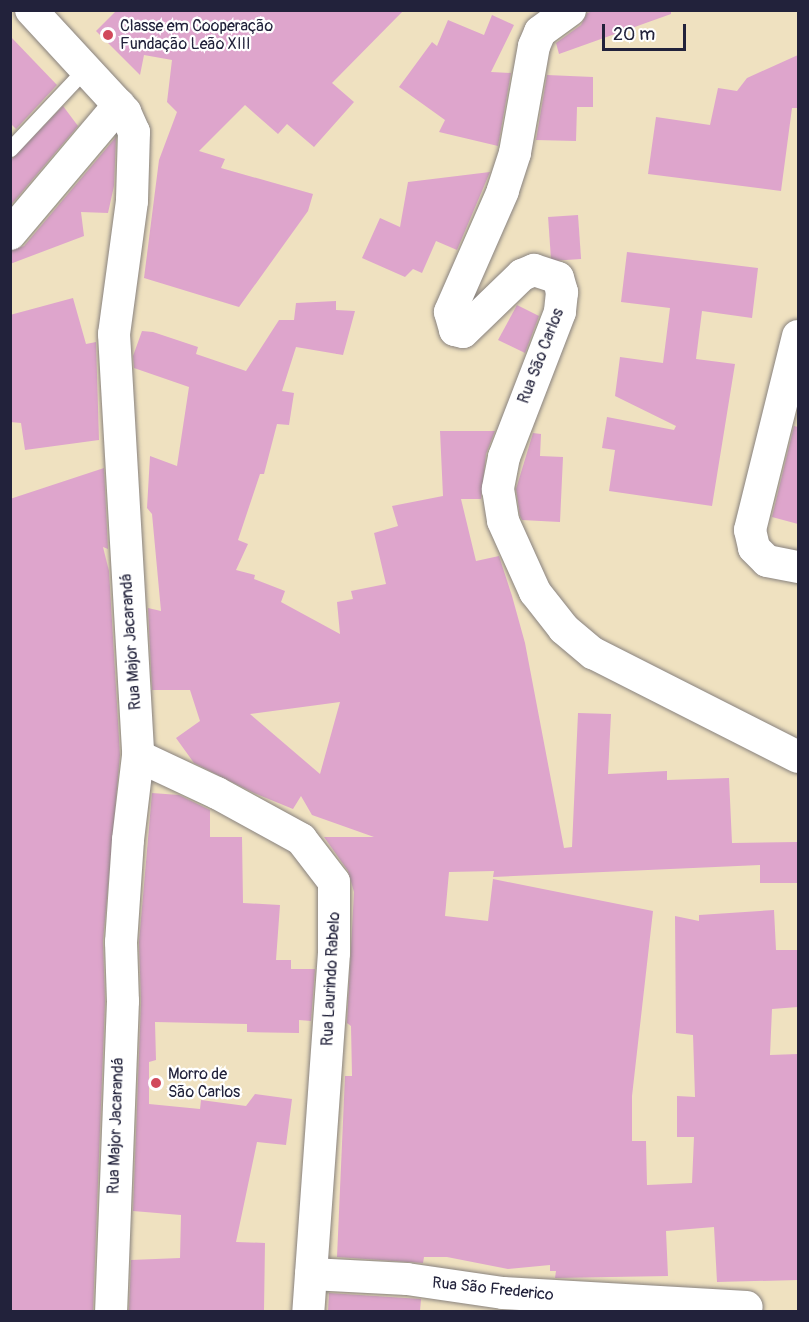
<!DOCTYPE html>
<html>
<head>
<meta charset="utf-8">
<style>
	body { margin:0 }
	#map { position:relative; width:809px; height:1322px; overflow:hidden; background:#efe1c0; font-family:Pangolin,sans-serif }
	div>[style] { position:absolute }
	.building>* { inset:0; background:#dea5cc; transform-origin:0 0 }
	.roads { filter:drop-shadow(0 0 2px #88827e) drop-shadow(0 0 2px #88827e) }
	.service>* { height:15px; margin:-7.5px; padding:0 7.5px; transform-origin:7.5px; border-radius:7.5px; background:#fff }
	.minor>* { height:32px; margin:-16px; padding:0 16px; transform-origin:16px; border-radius:16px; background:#fff }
	.dots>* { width:16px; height:16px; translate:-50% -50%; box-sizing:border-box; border:3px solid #fff; border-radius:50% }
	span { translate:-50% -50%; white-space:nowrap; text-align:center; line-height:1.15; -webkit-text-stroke:4.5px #fff; paint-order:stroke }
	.poi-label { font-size:16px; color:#22223b }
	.left { translate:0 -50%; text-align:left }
	.street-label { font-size:16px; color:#22223b }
	.frame { position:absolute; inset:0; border:12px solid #22223b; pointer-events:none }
	.scale { position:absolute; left:602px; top:24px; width:84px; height:27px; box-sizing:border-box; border:3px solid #22223b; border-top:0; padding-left:8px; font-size:18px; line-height:21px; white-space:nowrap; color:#22223b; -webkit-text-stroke:4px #fff; paint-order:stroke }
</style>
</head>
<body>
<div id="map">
	<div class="building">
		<i style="clip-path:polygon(117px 10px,404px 10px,332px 83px,354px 102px,314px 147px,287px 124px,278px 134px,245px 105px,199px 151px,225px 159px,221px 168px,313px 194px,308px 211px,239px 307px,144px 278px,159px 160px,177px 112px,167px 102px,172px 60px,144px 55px,140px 75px,96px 31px)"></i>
		<i style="clip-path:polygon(596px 10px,671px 10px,671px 14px,559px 54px,556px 43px,581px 25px,587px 13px)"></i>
		<i style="clip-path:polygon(492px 15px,514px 25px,491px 72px,511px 73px,498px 146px,439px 132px,445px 120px,399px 87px,432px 42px,437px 46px,448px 20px,484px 35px)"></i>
		<i style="clip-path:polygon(10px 36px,57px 85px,16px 129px,10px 123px)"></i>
		<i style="clip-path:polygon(798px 55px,798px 108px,792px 108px,781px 191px,648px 174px,656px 117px,710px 125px,718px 88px,737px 91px,747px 78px)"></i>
		<i style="clip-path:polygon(547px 75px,593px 77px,593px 107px,577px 107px,576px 141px,536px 140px)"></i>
		<i style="clip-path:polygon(63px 106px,78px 126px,10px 206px,10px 161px)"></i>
		<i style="clip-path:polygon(116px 137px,114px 186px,108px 213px,81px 212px,84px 236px,10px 264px,10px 251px,24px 246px)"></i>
		<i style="clip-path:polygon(490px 172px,457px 250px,436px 241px,422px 273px,413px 269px,405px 277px,362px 258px,380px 218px,400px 227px,408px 182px)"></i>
		<i style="left:578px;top:215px;width:44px;height:30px;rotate:86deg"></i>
		<i style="clip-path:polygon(627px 252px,758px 268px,752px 318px,702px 311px,696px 359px,735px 364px,712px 506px,609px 491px,615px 450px,602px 448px,607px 417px,674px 430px,676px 426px,615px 396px,620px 357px,663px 363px,670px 308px,621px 302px)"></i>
		<i style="clip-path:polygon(73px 298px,86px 344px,96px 342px,99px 440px,25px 450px,21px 423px,10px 422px,10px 315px)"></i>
		<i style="clip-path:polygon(evenodd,336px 301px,336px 310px,355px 311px,343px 355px,296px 347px,282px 391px,294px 393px,289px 425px,277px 424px,264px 474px,260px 474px,238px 540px,248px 544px,236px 570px,255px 575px,254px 579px,285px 591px,281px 602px,340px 634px,337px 602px,353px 599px,351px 591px,386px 584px,374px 533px,398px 526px,392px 506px,443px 496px,440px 431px,495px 431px,486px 454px,481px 499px,461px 499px,476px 561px,499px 556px,512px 596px,525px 643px,564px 848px,572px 847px,578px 713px,611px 714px,608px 774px,667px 771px,667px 780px,729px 778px,732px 843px,798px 842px,798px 883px,760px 883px,760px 865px,493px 877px,494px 871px,449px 872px,445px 916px,488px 921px,493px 879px,653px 911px,632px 1096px,632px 1141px,646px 1141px,647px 1185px,692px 1183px,694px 1137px,677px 1137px,677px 1096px,695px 1097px,693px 1035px,676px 1033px,675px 916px,699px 921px,699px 915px,774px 910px,776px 950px,798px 950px,798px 1007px,772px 1009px,770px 1055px,798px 1054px,798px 1280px,717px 1282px,714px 1227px,666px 1231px,668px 1276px,555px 1278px,556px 1271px,550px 1271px,550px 1265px,508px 1269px,447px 1257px,424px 1257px,423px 1263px,337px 1257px,345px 1076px,352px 1076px,351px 1026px,347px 1023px,354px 892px,348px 871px,324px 837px,374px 837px,312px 815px,301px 796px,293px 809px,254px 793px,194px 763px,176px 738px,200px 721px,190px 690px,152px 690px,148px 608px,161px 611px,152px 514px,147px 508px,150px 456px,177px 466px,189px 387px,134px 368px,133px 356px,142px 331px,153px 332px,198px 347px,196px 354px,246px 371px,279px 320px,294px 320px,296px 303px,336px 301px,340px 702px,320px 774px,250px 714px,340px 702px)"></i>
		<i style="clip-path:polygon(517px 305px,539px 316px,525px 353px,498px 340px)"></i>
		<i style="clip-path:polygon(794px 426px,798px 427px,798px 524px,772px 517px)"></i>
		<i style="clip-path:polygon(533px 433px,541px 434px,540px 456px,563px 457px,560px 522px,522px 520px,520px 516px,516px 489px)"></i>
		<i style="clip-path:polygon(104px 468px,108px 549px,103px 547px,109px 571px,120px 755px,103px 941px,105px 1001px,93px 1311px,10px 1311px,10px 499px)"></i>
		<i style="clip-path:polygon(152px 793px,179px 795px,210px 810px,210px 837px,242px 837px,243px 903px,280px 905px,276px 960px,291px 960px,291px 969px,315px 969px,311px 1021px,299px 1020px,299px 1033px,247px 1032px,247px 1024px,155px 1022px,156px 1060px,149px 1062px,149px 1104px,200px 1109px,201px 1100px,246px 1106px,255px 1094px,292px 1099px,286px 1145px,257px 1142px,236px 1242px,265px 1243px,264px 1311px,129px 1311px,131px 1260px,180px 1258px,181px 1215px,133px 1211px,141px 1002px,139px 942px)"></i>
		<i style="clip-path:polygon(329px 1293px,421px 1299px,420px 1311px,328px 1311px)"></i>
	</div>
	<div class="roads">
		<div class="service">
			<i style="left:10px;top:149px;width:110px;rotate:-46.8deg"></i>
		</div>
		<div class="minor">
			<i style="left:31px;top:10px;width:139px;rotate:47.3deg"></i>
			<i style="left:125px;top:112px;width:22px;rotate:66deg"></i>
			<i style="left:134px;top:132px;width:69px;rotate:91.7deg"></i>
			<i style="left:132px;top:201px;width:134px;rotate:97.7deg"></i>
			<i style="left:114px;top:334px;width:423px;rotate:86.7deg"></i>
			<i style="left:138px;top:756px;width:85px;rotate:96.8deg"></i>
			<i style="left:128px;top:840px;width:102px;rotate:93.9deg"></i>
			<i style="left:121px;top:942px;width:59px;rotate:88.1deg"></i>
			<i style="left:123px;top:1001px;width:311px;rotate:92.2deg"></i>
			<i style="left:570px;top:10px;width:37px;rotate:144deg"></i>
			<i style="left:540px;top:32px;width:15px;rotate:113deg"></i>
			<i style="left:534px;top:46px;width:109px;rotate:100.1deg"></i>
			<i style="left:515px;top:153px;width:40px;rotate:108deg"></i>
			<i style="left:503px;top:191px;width:132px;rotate:113.7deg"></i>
			<i style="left:450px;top:312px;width:19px;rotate:74deg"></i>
			<i style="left:455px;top:330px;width:8px;rotate:14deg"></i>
			<i style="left:463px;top:332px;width:82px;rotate:-44deg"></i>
			<i style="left:522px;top:275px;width:13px;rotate:-23deg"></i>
			<i style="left:534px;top:270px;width:25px;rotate:18deg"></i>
			<i style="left:558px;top:278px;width:15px;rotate:74deg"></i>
			<i style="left:562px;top:292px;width:20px;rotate:96deg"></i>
			<i style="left:560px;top:312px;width:155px;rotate:111.1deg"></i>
			<i style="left:504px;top:457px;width:33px;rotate:101deg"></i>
			<i style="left:498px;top:489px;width:32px;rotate:81deg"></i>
			<i style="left:503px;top:521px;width:78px;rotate:65.7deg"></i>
			<i style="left:535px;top:592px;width:47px;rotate:51.9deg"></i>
			<i style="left:564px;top:629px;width:38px;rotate:40deg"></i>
			<i style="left:593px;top:653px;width:230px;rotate:26.9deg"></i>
			<i style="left:10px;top:234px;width:169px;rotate:-49.8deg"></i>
			<i style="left:798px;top:336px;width:200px;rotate:103.9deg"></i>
			<i style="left:750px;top:530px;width:18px;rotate:77deg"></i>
			<i style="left:754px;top:548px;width:18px;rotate:45deg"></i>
			<i style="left:767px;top:561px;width:32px;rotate:11deg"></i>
			<i style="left:138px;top:756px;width:87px;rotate:25.1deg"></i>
			<i style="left:217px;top:793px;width:96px;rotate:28.7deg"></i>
			<i style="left:301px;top:839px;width:54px;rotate:52.5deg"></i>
			<i style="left:334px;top:882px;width:71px;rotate:90deg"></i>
			<i style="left:334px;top:953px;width:360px;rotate:94.1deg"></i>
			<i style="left:311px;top:1274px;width:96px;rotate:3deg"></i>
			<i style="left:407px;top:1279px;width:97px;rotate:8.3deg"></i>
			<i style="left:503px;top:1293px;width:244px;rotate:3.3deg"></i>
		</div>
	</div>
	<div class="dots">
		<i style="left:108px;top:35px;background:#d1495b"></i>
		<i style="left:156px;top:1083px;background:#d1495b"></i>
	</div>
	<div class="poi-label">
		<span class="left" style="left:120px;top:35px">Classe em Cooperação<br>Fundação Leão XIII</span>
		<span class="left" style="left:168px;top:1083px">Morro de<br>São Carlos</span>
	</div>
	<div class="street-label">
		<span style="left:541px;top:356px;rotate:-69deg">Rua São Carlos</span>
		<span style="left:131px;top:642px;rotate:-94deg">Rua Major Jacarandá</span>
		<span style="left:331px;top:979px;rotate:-87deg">Rua Laurindo Rabelo</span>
		<span style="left:116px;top:1126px;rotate:-88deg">Rua Major Jacarandá</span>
		<span style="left:493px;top:1289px;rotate:6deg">Rua São Frederico</span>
	</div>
	<div class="frame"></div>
	<div class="scale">20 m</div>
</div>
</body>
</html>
